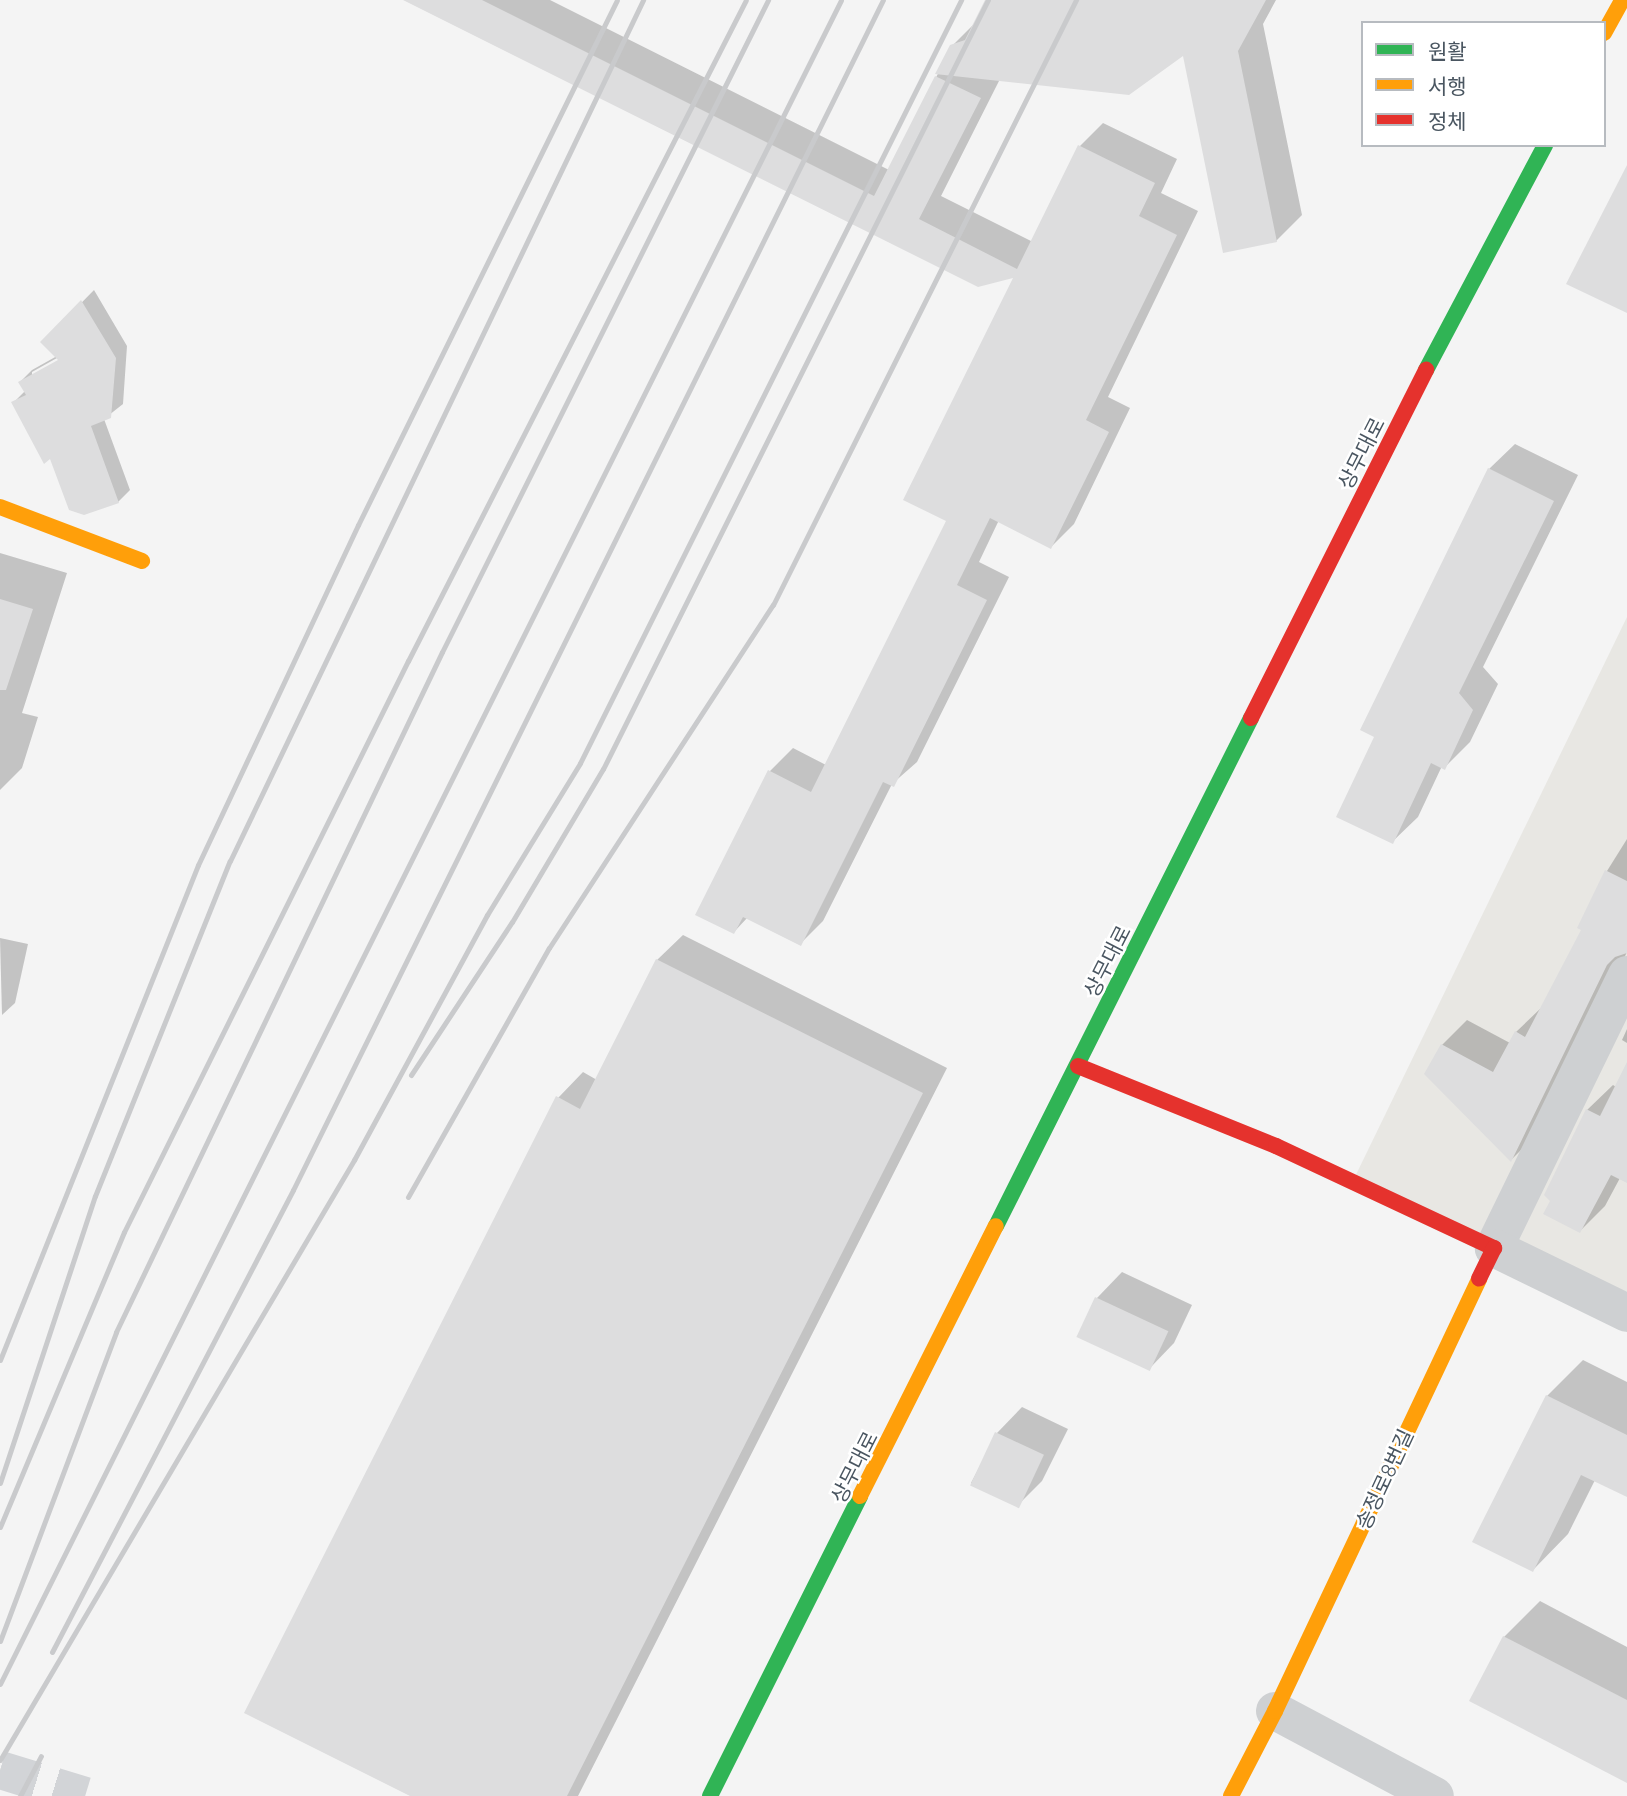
<!DOCTYPE html>
<html>
<head>
<meta charset="utf-8">
<style>
	body { margin:0 }
	#map { position:relative; width:1627px; height:1796px; overflow:hidden; background:#f4f4f4; font-family:Quicksand,"Noto Sans KR",sans-serif }
	div>[style] { position:absolute }
	.commercial>* { inset:0; background:#e8e7e3 }
	.shadow>* { inset:0; background:#0003 }
	.building>* { inset:0; background:#ddddde; transform-origin:0 0 }
	.secondary-tunnel>* { height:38px; margin-top:-19px; transform-origin:0; background:repeating-linear-gradient(90deg,#d2d4d7 0 38px,transparent 0 57px) }
	.street>* { height:38px; margin:-19px; padding:0 19px; transform-origin:19px; border-radius:19px; background:#ced0d2 }
	.fast>* { height:16px; margin:-8px; padding:0 8px; transform-origin:8px; border-radius:8px; background:#30b455 }
	.slow>* { height:16px; margin:-8px; padding:0 8px; transform-origin:8px; border-radius:8px; background:#ff9f0a }
	.jam>* { height:16px; margin:-8px; padding:0 8px; transform-origin:8px; border-radius:8px; background:#e5322d }
	.rail>* { height:5px; margin:-2.5px; padding:0 2.5px; transform-origin:2.5px; border-radius:2.5px; background:#c9cacc }
	span { translate:-50% -50%; white-space:nowrap; text-align:center; line-height:1.15; -webkit-text-stroke:5px #fff; paint-order:stroke }
	.street-label { font-size:21px; color:#4a5661 }
	.legend { position:absolute; left:1361px; top:21px; width:245px; height:126px; box-sizing:border-box; background:#fff; border:2px solid #b7bbc0; margin:0; padding:9px 12px; list-style:none; font-size:21px; color:#4a5661 }
	.legend li { display:flex; align-items:center; gap:14px; height:35px }
	.legend b { width:35px; border:2px solid #b7bbc0 }
</style>
</head>
<body>
<div id="map">
	<div class="commercial">
		<i style="clip-path:polygon(1627px 617px,1627px 1292px,1350px 1187px)"></i>
	</div>
	<div class="shadow">
		<i style="clip-path:polygon(410px 0,550px 0,889px 170px,952px 46px,976px 22px,987px 0,1276px 0,1263px 24px,1302px 215px,1276px 241px,1184px 53px,1000px 79px,941px 196px,1033px 242px,1080px 146px,1103px 123px,1177px 159px,1161px 193px,1198px 211px,1108px 397px,1130px 408px,1074px 524px,1051px 547px,999px 520px,979px 562px,1009px 577px,917px 762px,892px 784px,823px 921px,800px 944px,748px 917px,734px 932px,770px 771px,793px 748px,826px 765px,948px 520px,1016px 275px)"></i>
		<i style="clip-path:polygon(evenodd,94px 290px,127px 346px,123px 404px,104px 419px,130px 490px,118px 502px,51px 457px,13px 403px,25px 391px,20px 382px,32px 370px,57px 356px,43px 342px,94px 290px,64px 354px,66px 357px,32px 376px,32px 372px,64px 354px)"></i>
		<i style="clip-path:polygon(1515px 444px,1578px 475px,1483px 667px,1498px 684px,1470px 742px,1444px 768px,1442px 766px,1418px 817px,1392px 842px,1377px 736px,1489px 469px)"></i>
		<i style="clip-path:polygon(0 553px,67px 573px,22px 713px,38px 717px,22px 768px,0 790px)"></i>
		<i style="clip-path:polygon(1627px 839px,1627px 952px,1536px 1135px,1511px 1160px,1442px 1045px,1467px 1020px,1510px 1043px,1516px 1032px,1542px 1007px,1584px 930px,1607px 871px)"></i>
		<i style="clip-path:polygon(683px 935px,947px 1068px,578px 1796px,413px 1796px,558px 1098px,583px 1072px,597px 1080px,657px 960px)"></i>
		<i style="clip-path:polygon(0 938px,28px 944px,15px 1003px,2px 1015px)"></i>
		<i style="clip-path:polygon(1627px 1029px,1627px 1043px,1622px 1040px)"></i>
		<i style="clip-path:polygon(1627px 1066px,1627px 1181px,1620px 1178px,1605px 1206px,1580px 1231px,1587px 1110px,1613px 1085px,1616px 1087px)"></i>
		<i style="clip-path:polygon(1122px 1272px,1192px 1305px,1174px 1343px,1149px 1369px,1078px 1336px,1097px 1298px)"></i>
		<i style="clip-path:polygon(1583px 1360px,1627px 1382px,1627px 1496px,1595px 1480px,1568px 1534px,1533px 1570px,1547px 1396px)"></i>
		<i style="clip-path:polygon(1022px 1407px,1068px 1429px,1042px 1481px,1017px 1506px,971px 1483px,997px 1433px)"></i>
		<i style="clip-path:polygon(1540px 1601px,1627px 1647px,1627px 1781px,1504px 1637px)"></i>
	</div>
	<div class="building">
		<i style="clip-path:polygon(403px 0,482px 0,874px 196px,935px 76px,981px 98px,919px 219px,1017px 269px,1078px 145px,1155px 183px,1139px 216px,1177px 235px,1086px 420px,1109px 432px,1051px 549px,990px 518px,957px 585px,987px 600px,894px 787px,883px 782px,801px 946px,743px 917px,734px 934px,695px 915px,768px 770px,811px 792px,946px 521px,903px 500px,1013px 278px,978px 287px)"></i>
		<i style="clip-path:polygon(985px 0,1266px 0,1238px 51px,1277px 242px,1223px 253px,1183px 56px,1129px 95px,935px 74px,950px 45px,965px 40px)"></i>
		<i style="clip-path:polygon(1627px 165px,1627px 313px,1566px 284px)"></i>
		<i style="clip-path:polygon(81px 300px,116px 358px,111px 418px,91px 426px,119px 503px,84px 515px,69px 510px,50px 459px,44px 464px,11px 402px,26px 395px,18px 382px,58px 360px,40px 342px)"></i>
		<i style="clip-path:polygon(1488px 468px,1554px 501px,1459px 693px,1473px 710px,1445px 770px,1431px 763px,1393px 844px,1336px 817px,1374px 737px,1360px 730px)"></i>
		<i style="clip-path:polygon(0 599px,33px 609px,6px 690px,0 690px)"></i>
		<i style="clip-path:polygon(1605px 870px,1627px 881px,1627px 953px,1615px 957px,1607px 965px,1511px 1162px,1424px 1074px,1441px 1044px,1493px 1072px,1515px 1031px,1525px 1037px,1581px 930px,1577px 928px)"></i>
		<i style="clip-path:polygon(656px 959px,923px 1093px,567px 1796px,410px 1796px,244px 1713px,556px 1096px,580px 1109px)"></i>
		<i style="clip-path:polygon(1627px 1062px,1627px 1183px,1611px 1175px,1580px 1233px,1543px 1214px,1550px 1201px,1544px 1195px,1586px 1109px,1600px 1116px)"></i>
		<i style="left:1095px;top:1297px;width:81px;height:44px;rotate:25deg"></i>
		<i style="clip-path:polygon(1546px 1395px,1627px 1435px,1627px 1497px,1581px 1475px,1533px 1572px,1472px 1542px)"></i>
		<i style="left:995px;top:1432px;width:54px;height:59px;rotate:25deg"></i>
		<i style="clip-path:polygon(1503px 1636px,1627px 1700px,1627px 1783px,1469px 1701px)"></i>
	</div>
	<div class="secondary-tunnel">
		<i style="left:0;top:1770px;width:89px;rotate:17deg"></i>
	</div>
	<div class="street">
		<i style="left:1627px;top:975px;width:304px;rotate:116deg"></i>
		<i style="left:1494px;top:1248px;width:148px;rotate:26deg"></i>
		<i style="left:1275px;top:1711px;width:181px;rotate:28deg"></i>
	</div>
	<div class="fast">
		<i style="left:1426px;top:370px;width:255px;rotate:-62.1deg"></i>
		<i style="left:996px;top:1226px;width:568px;rotate:-63.34deg"></i>
		<i style="left:710px;top:1796px;width:335px;rotate:-63.4deg"></i>
	</div>
	<div class="slow">
		<i style="left:1604px;top:33px;width:38px;rotate:-61deg"></i>
		<i style="left:0;top:507px;width:152px;rotate:20.8deg"></i>
		<i style="left:860px;top:1496px;width:302px;rotate:-63.3deg"></i>
		<i style="left:1231px;top:1796px;width:96px;rotate:-62.6deg"></i>
		<i style="left:1275px;top:1711px;width:478px;rotate:-64.7deg"></i>
	</div>
	<div class="jam">
		<i style="left:1251px;top:718px;width:390px;rotate:-63.3deg"></i>
		<i style="left:1078px;top:1066px;width:214px;rotate:22deg"></i>
		<i style="left:1276px;top:1146px;width:241px;rotate:25.1deg"></i>
		<i style="left:1494px;top:1248px;width:34px;rotate:116deg"></i>
	</div>
	<div class="rail">
		<i style="left:411px;top:1075px;width:183px;rotate:-56.6deg"></i>
		<i style="left:512px;top:922px;width:178px;rotate:-59.3deg"></i>
		<i style="left:603px;top:769px;width:860px;rotate:-63.41deg"></i>
		<i style="left:408px;top:1197px;width:286px;rotate:-60.5deg"></i>
		<i style="left:549px;top:948px;width:410px;rotate:-56.9deg"></i>
		<i style="left:773px;top:605px;width:677px;rotate:-63.4deg"></i>
		<i style="left:0;top:1360px;width:533px;rotate:-68.2deg"></i>
		<i style="left:198px;top:865px;width:376px;rotate:-64.8deg"></i>
		<i style="left:358px;top:525px;width:585px;rotate:-63.74deg"></i>
		<i style="left:0;top:1483px;width:302px;rotate:-71.7deg"></i>
		<i style="left:95px;top:1196px;width:361px;rotate:-68.1deg"></i>
		<i style="left:230px;top:861px;width:955px;rotate:-64.37deg"></i>
		<i style="left:0;top:1527px;width:320px;rotate:-67.2deg"></i>
		<i style="left:124px;top:1232px;width:638px;rotate:-63.56deg"></i>
		<i style="left:408px;top:661px;width:742px;rotate:-62.92deg"></i>
		<i style="left:0;top:1641px;width:330px;rotate:-69.4deg"></i>
		<i style="left:116px;top:1332px;width:754px;rotate:-64.39deg"></i>
		<i style="left:442px;top:652px;width:729px;rotate:-63.43deg"></i>
		<i style="left:52px;top:1652px;width:521px;rotate:-62.45deg"></i>
		<i style="left:293px;top:1190px;width:1328px;rotate:-63.63deg"></i>
		<i style="left:0;top:1684px;width:1882px;rotate:-63.46deg"></i>
		<i style="left:0;top:1760px;width:697px;rotate:-59.46deg"></i>
		<i style="left:354px;top:1160px;width:279px;rotate:-61.5deg"></i>
		<i style="left:487px;top:915px;width:178px;rotate:-58.5deg"></i>
		<i style="left:580px;top:763px;width:853px;rotate:-63.46deg"></i>
		<i style="left:20px;top:1796px;width:45px;rotate:-62.3deg"></i>
	</div>
	<div class="street-label">
		<span style="left:1361px;top:453px;rotate:-63deg">상무대로</span>
		<span style="left:1107px;top:961px;rotate:-63deg">상무대로</span>
		<span style="left:854px;top:1467px;rotate:-63deg">상무대로</span>
		<span style="left:1384px;top:1479px;rotate:-65deg">송정로8번길</span>
	</div>
	<ul class="legend">
	<li><b style="height:9px;background:#30b455"></b>원활</li>
	<li><b style="height:9px;background:#ff9f0a"></b>서행</li>
	<li><b style="height:9px;background:#e5322d"></b>정체</li>
	</ul>
</div>
</body>
</html>
